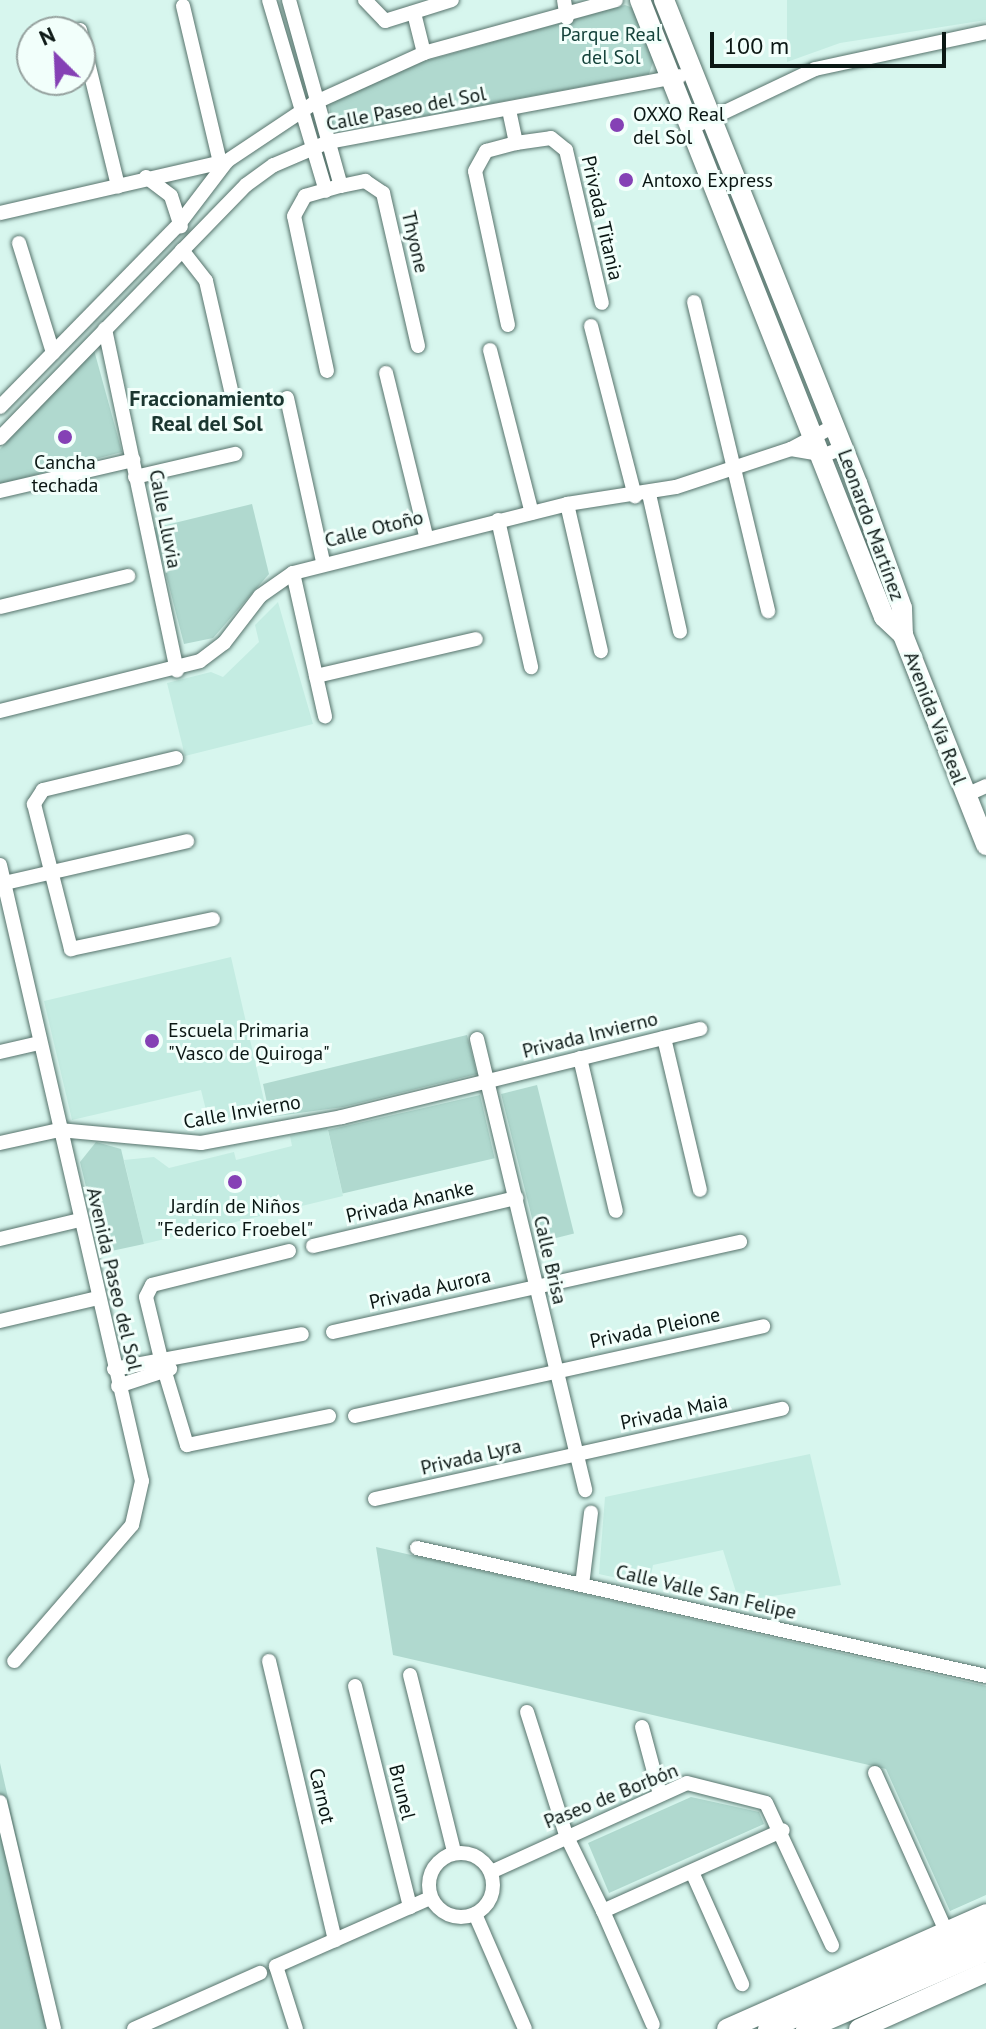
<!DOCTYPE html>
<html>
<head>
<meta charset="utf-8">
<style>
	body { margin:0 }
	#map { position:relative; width:986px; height:2029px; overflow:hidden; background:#d7f6ee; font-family:"PT Sans",sans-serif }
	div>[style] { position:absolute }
	.built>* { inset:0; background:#c4ece2 }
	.green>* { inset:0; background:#b0d9cf; transform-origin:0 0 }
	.roads { filter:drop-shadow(0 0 2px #57736c) drop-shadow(0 0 2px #57736c) }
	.street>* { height:14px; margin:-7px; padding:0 7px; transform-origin:7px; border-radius:7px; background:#fff }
	.street>.ring { margin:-7px; padding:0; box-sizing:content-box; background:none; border:14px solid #fff; border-radius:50% }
	.secondary>* { height:20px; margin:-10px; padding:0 10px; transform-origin:10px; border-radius:10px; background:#fff }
	.dots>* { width:22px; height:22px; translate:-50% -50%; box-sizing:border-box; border:4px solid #f2fffb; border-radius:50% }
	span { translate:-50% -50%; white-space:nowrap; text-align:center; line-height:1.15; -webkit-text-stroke:6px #f2fffb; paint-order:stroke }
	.park-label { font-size:20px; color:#15433b }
	.street-label { font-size:20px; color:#0b1714 }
	.poi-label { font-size:20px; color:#0b1714 }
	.left { translate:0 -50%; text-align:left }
	.neighbourhood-label { font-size:22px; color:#1b3630; font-weight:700 }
	.north { position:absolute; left:16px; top:16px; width:80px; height:80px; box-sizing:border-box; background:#f2fffb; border:2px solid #96a29f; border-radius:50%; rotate:336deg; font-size:22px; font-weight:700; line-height:32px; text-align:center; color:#0b1714 }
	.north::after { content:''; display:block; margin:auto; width:28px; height:36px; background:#8541b5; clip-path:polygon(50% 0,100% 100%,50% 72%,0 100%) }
	.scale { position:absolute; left:710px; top:32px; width:236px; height:36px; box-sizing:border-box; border:4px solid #0b1714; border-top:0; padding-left:10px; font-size:24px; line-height:28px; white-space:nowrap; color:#0b1714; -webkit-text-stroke:6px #f2fffb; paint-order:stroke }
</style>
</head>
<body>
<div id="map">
	<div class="built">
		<i style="clip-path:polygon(787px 0,986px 0,986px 20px,840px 43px,787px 62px)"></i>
		<i style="clip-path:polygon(278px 602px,313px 724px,185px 756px,167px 683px,211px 672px,223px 677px,259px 642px,255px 625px)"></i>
		<i style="clip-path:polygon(231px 957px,266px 1109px,209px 1122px,201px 1090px,72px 1120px,44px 1001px)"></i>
		<i style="clip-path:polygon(327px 1127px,343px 1196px,144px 1244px,124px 1160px,154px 1157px,169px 1168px,234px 1152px,236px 1160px,292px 1146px,290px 1136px)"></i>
		<i style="clip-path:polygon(810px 1454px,841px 1585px,760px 1598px,736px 1592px,723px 1550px,653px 1565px,649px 1585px,599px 1574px,605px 1497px)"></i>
	</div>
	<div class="green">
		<i style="clip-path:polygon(625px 5px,633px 8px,654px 59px,649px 74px,333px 133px,329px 103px,411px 65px)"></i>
		<i style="clip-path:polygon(94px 350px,122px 452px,0 484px,0 449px)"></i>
		<i style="clip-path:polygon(252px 504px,269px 574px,213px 638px,184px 644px,154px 528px)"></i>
		<i style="clip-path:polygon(467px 1035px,477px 1074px,343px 1107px,270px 1117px,263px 1084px)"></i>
		<i style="left:537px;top:1085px;width:153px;height:37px;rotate:76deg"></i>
		<i style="left:480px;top:1095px;width:65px;height:156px;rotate:77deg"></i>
		<i style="clip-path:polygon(96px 1142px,121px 1149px,144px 1244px,102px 1253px,80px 1162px)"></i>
		<i style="clip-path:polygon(376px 1547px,986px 1686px,986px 1895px,950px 1911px,886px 1769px,393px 1655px)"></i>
		<i style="clip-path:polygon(0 1763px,61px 2029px,0 2029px)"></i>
		<i style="clip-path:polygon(691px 1797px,759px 1812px,764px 1824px,609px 1893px,588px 1843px)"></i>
	</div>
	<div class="roads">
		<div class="street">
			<i style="left:269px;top:0;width:199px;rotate:73.4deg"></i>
			<i style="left:289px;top:0;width:193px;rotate:74.4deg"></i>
			<i style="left:365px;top:0;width:29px;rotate:46deg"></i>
			<i style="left:385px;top:21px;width:70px;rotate:-17.4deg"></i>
			<i style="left:564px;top:0;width:18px;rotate:81deg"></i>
			<i style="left:183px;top:6px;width:160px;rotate:76.7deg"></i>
			<i style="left:415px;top:17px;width:37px;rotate:76deg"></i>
			<i style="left:80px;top:30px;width:161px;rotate:76.3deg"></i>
			<i style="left:509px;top:110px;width:34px;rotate:78deg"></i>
			<i style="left:691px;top:128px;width:137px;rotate:-25.4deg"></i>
			<i style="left:815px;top:69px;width:175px;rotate:-12.2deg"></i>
			<i style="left:146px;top:177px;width:31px;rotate:37deg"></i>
			<i style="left:171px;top:196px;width:32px;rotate:72deg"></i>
			<i style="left:0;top:213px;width:233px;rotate:-12.9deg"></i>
			<i style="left:19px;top:243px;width:115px;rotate:72.8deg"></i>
			<i style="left:182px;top:250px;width:39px;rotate:52deg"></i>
			<i style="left:206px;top:281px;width:112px;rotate:77.1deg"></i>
			<i style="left:694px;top:302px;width:318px;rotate:76.5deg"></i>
			<i style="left:508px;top:325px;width:157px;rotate:-102.1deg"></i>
			<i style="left:475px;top:171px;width:23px;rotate:-61deg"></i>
			<i style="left:486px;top:151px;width:31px;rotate:-15deg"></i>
			<i style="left:516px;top:143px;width:35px;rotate:-8deg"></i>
			<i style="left:551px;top:138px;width:19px;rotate:39deg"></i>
			<i style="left:566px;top:150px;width:157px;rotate:76.8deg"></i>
			<i style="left:591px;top:326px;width:176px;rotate:75.5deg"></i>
			<i style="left:105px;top:329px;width:349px;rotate:78.1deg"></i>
			<i style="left:490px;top:350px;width:168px;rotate:75.6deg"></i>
			<i style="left:327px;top:371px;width:158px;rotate:-102deg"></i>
			<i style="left:294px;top:216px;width:23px;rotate:-61deg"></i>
			<i style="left:305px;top:196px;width:37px;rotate:-16deg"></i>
			<i style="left:341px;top:186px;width:25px;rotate:-12deg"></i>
			<i style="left:365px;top:181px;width:22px;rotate:34deg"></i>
			<i style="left:383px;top:193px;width:157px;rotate:77.1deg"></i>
			<i style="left:386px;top:373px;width:168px;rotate:76.2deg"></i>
			<i style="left:287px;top:398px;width:168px;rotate:77.6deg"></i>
			<i style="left:0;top:407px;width:256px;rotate:-45.6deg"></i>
			<i style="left:179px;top:224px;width:79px;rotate:-52.7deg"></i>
			<i style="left:227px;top:161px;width:105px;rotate:-33.7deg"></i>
			<i style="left:314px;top:103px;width:121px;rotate:-24.4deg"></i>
			<i style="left:424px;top:53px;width:199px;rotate:-15.4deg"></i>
			<i style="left:0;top:438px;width:353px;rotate:-45.8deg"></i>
			<i style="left:246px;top:185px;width:34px;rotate:-36deg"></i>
			<i style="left:274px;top:165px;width:59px;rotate:-23.1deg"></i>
			<i style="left:328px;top:142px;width:358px;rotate:-10.6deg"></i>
			<i style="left:791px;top:449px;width:34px;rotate:10deg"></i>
			<i style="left:824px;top:455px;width:20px;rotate:-20deg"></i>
			<i style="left:135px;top:477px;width:103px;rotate:-13deg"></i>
			<i style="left:0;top:491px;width:137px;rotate:-13.1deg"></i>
			<i style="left:649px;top:494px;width:141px;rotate:77.3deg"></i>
			<i style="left:567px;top:504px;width:151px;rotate:77deg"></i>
			<i style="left:498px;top:520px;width:151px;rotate:77.3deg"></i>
			<i style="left:293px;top:573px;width:147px;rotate:77.4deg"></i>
			<i style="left:0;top:607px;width:132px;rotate:-13.6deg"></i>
			<i style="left:316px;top:676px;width:164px;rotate:-13deg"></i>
			<i style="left:0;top:711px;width:206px;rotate:-14deg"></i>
			<i style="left:200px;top:661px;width:30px;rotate:-37deg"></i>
			<i style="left:224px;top:643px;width:59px;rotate:-52.5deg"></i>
			<i style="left:260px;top:596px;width:40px;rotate:-34.9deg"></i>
			<i style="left:293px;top:573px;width:283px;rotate:-14.1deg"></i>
			<i style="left:567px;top:504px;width:110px;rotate:-8.9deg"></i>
			<i style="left:676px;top:487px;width:121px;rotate:-18.3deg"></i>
			<i style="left:791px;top:449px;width:49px;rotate:-28.1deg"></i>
			<i style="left:176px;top:758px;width:137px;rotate:166.5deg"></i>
			<i style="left:43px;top:790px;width:17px;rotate:123deg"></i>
			<i style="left:34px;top:804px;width:150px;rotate:75.7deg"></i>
			<i style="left:71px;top:949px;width:145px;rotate:-11.9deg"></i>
			<i style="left:966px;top:795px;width:22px;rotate:-24deg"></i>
			<i style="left:0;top:865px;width:632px;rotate:77.02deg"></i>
			<i style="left:142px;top:1481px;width:45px;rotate:102.8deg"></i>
			<i style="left:132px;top:1525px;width:180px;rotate:130.9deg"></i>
			<i style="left:0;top:884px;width:192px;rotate:-12.9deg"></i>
			<i style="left:664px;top:1038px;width:156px;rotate:76.7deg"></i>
			<i style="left:477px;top:1039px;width:464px;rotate:76.5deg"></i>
			<i style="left:0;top:1052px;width:39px;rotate:-13deg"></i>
			<i style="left:580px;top:1058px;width:157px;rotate:76.8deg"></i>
			<i style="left:0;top:1143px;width:60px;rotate:-12.4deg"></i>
			<i style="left:59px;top:1130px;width:143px;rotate:5.2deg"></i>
			<i style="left:201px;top:1143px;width:143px;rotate:-10.4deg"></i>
			<i style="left:342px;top:1117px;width:369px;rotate:-13.8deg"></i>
			<i style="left:0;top:1239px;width:82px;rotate:-13.4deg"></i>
			<i style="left:313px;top:1246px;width:209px;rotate:-13.3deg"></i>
			<i style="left:289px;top:1251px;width:141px;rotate:166.1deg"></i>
			<i style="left:152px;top:1285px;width:13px;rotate:117deg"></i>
			<i style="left:146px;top:1297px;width:64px;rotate:76.4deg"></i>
			<i style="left:161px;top:1359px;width:90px;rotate:73.2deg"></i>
			<i style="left:187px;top:1445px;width:145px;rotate:-11.5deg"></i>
			<i style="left:0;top:1321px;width:101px;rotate:-13.2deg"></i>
			<i style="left:333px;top:1332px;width:417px;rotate:-12.5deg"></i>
			<i style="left:114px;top:1369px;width:191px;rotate:-10.5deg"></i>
			<i style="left:118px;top:1386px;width:55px;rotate:-18.1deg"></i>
			<i style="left:355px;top:1416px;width:418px;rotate:-12.4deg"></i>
			<i style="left:375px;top:1499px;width:417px;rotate:-12.5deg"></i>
			<i style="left:417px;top:1548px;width:583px;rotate:12.68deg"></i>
			<i style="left:582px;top:1585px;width:73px;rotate:-82.9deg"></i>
			<i style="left:269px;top:1661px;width:287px;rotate:76.7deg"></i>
			<i style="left:410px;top:1675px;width:182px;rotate:76deg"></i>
			<i style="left:355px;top:1686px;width:228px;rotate:76deg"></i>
			<i style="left:527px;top:1712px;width:129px;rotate:72.4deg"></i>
			<i style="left:566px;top:1835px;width:85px;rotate:64deg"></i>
			<i style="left:603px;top:1911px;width:197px;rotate:-24.2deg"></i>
			<i style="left:642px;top:1727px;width:69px;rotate:75deg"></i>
			<i style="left:875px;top:1773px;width:173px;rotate:65.8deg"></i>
			<i style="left:0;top:1802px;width:233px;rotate:76.6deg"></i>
			<i class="ring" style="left:429px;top:1853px;width:50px;height:50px"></i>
			<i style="left:491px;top:1872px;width:215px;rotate:-24.4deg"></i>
			<i style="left:687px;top:1783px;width:81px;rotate:14.2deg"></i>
			<i style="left:766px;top:1803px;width:157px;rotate:65.1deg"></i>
			<i style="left:692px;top:1872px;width:123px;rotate:65.9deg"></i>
			<i style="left:603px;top:1911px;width:124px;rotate:66.3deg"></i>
			<i style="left:475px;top:1914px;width:125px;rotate:66.5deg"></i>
			<i style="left:134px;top:2029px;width:138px;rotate:-24deg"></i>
			<i style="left:296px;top:2029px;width:66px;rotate:-107.6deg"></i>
			<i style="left:276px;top:1966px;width:168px;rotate:-23.8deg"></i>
		</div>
		<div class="secondary">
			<i style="left:640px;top:0;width:663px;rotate:68.42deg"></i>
			<i style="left:884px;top:617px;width:26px;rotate:43deg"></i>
			<i style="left:664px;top:0;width:520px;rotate:68.22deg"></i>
			<i style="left:857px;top:483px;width:133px;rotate:70.2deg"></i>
			<i style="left:902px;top:608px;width:27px;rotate:88deg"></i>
			<i style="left:903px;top:635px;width:226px;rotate:68.4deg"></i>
			<i style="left:727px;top:2029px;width:283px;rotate:-23.9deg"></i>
			<i style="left:768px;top:2029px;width:238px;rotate:-23.5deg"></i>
			<i style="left:806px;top:2029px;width:196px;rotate:-23.4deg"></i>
			<i style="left:859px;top:2029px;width:139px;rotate:-24.2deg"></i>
		</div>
	</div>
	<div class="dots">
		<i style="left:617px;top:125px;background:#8541b5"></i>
		<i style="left:626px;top:180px;background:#8541b5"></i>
		<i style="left:65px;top:437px;background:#8541b5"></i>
		<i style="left:152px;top:1041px;background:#8541b5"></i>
		<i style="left:235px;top:1182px;background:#8541b5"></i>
	</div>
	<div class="park-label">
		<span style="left:611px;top:46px">Parque Real<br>del Sol</span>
	</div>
	<div class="street-label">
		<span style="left:406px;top:109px;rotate:-11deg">Calle Paseo del Sol</span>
		<span style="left:602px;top:218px;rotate:77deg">Privada Titania</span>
		<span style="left:415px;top:242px;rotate:77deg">Thyone</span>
		<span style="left:165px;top:519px;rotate:79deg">Calle Lluvia</span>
		<span style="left:871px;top:525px;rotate:70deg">Leonardo Martínez</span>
		<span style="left:374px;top:529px;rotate:-14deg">Calle Otoño</span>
		<span style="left:935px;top:718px;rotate:69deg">Avenida Vía Real</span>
		<span style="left:590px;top:1035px;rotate:-14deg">Privada Invierno</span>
		<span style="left:242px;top:1112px;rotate:-10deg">Calle Invierno</span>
		<span style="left:410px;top:1202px;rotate:-13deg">Privada Ananke</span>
		<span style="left:550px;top:1260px;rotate:77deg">Calle Brisa</span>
		<span style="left:114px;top:1279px;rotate:77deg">Avenida Paseo del Sol</span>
		<span style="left:430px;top:1289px;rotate:-13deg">Privada Aurora</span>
		<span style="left:655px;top:1328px;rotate:-12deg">Privada Pleione</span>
		<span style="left:674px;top:1412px;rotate:-12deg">Privada Maia</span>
		<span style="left:471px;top:1457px;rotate:-13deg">Privada Lyra</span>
		<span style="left:706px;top:1592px;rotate:13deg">Calle Valle San Felipe</span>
		<span style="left:402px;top:1792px;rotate:76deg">Brunel</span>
		<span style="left:322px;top:1796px;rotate:77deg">Carnot</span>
		<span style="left:611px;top:1796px;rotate:-22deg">Paseo de Borbón</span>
	</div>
	<div class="poi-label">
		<span class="left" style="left:633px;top:126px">OXXO Real<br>del Sol</span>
		<span class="left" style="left:642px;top:180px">Antoxo Express</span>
		<span style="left:65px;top:474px">Cancha<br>techada</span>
		<span class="left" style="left:168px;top:1042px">Escuela Primaria<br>"Vasco de Quiroga"</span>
		<span style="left:235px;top:1218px">Jardín de Niños<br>"Federico Froebel"</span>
	</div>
	<div class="neighbourhood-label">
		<span style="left:207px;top:411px">Fraccionamiento<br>Real del Sol</span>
	</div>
	<div class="north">N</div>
	<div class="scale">100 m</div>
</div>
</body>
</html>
